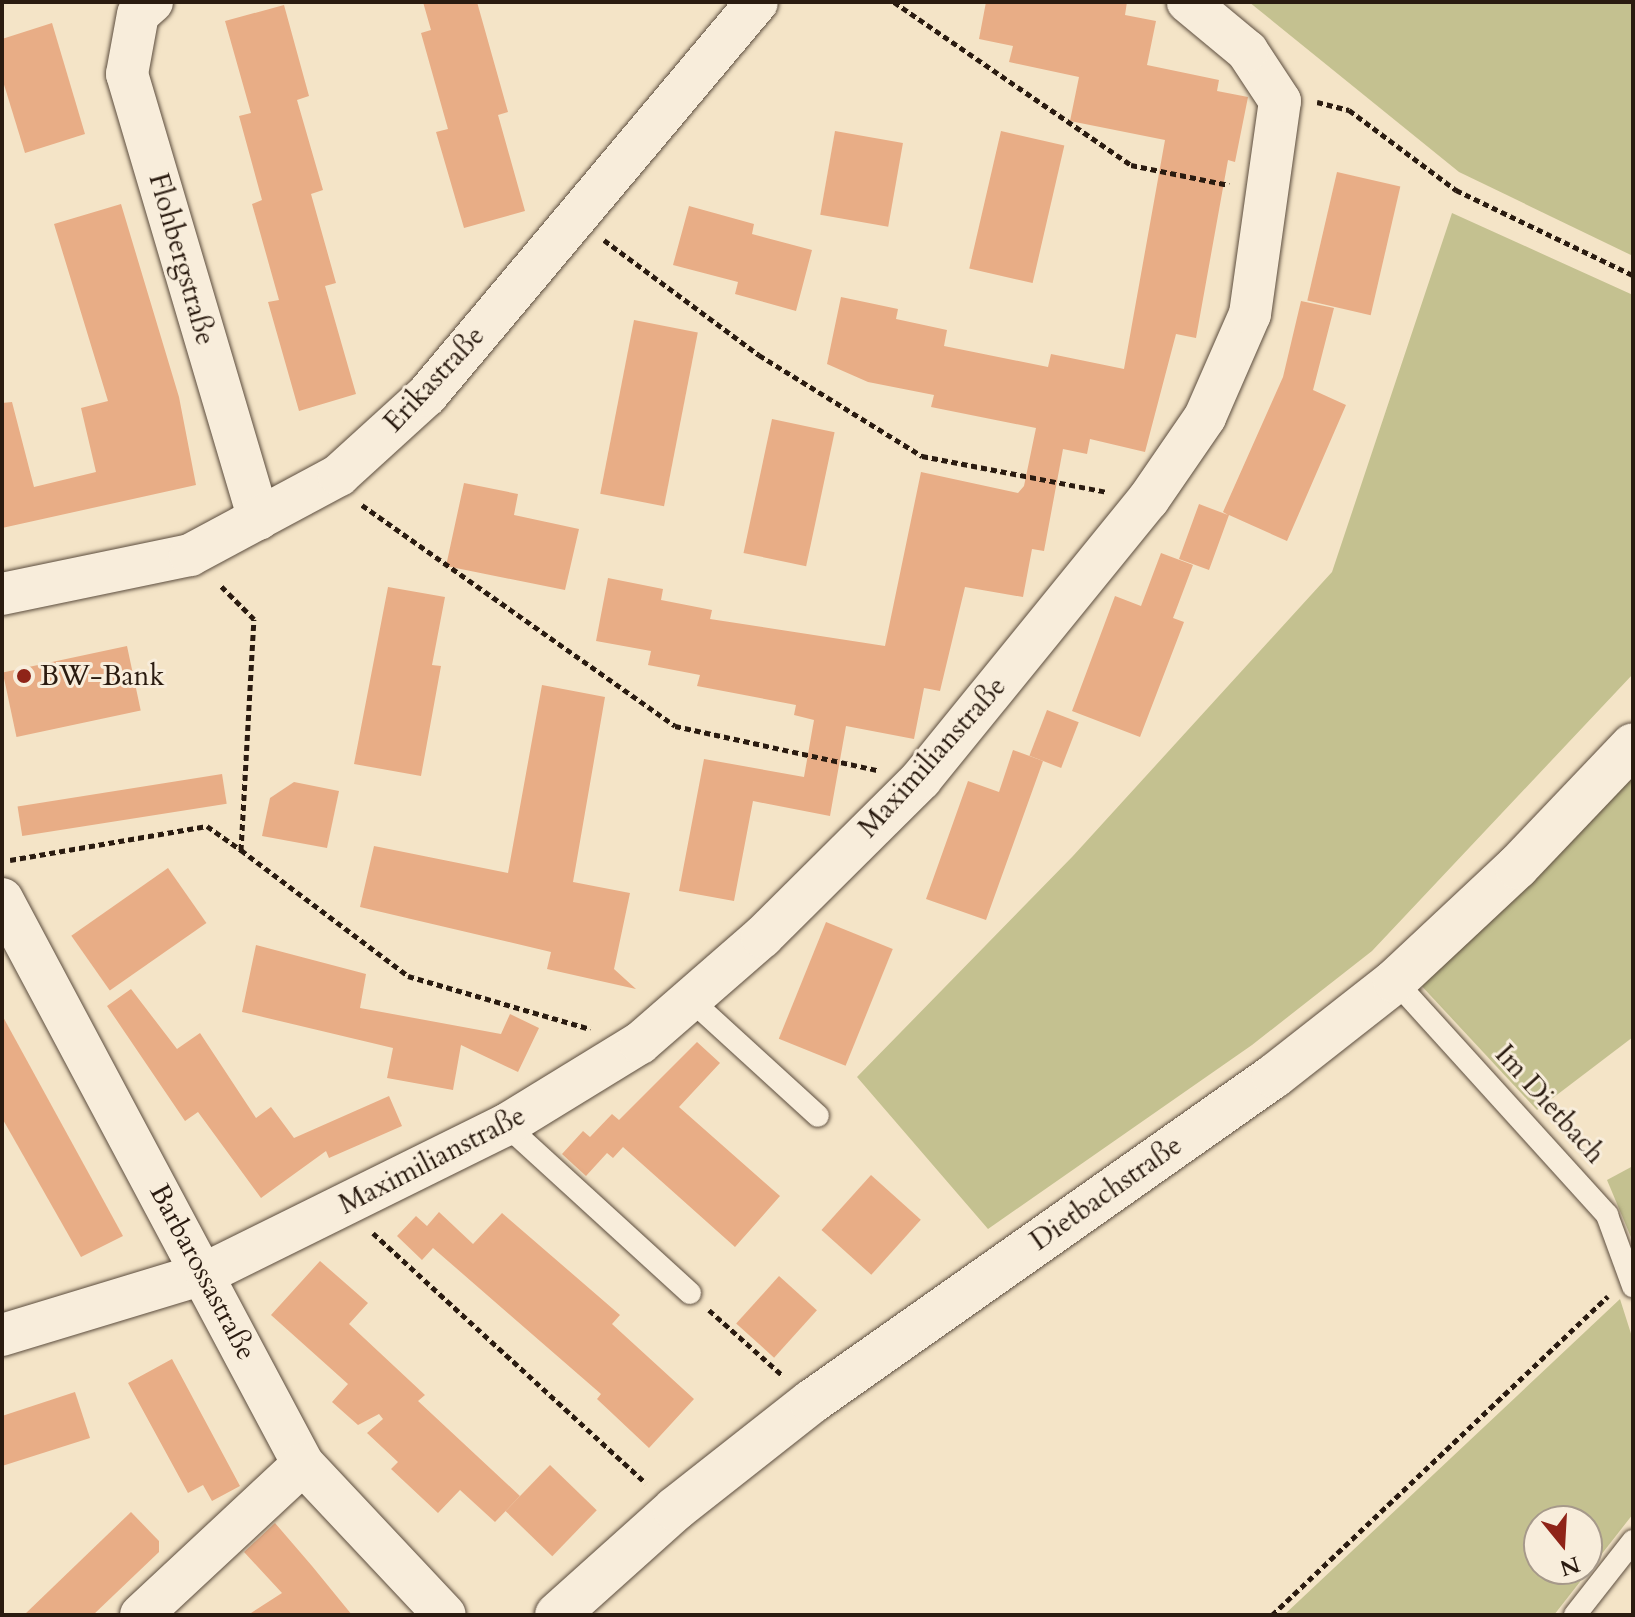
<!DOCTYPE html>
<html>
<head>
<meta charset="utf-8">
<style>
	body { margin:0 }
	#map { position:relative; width:1635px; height:1617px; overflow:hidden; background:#f4e4c7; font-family:Cardo,serif }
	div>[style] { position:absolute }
	.green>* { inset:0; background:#c4c190 }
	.building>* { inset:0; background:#e8ad86; transform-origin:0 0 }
	.path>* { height:5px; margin-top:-2.5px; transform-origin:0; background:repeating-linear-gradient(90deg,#2a1b10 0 6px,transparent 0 10px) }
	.roads { filter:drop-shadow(0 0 2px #5c4d3e) drop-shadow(0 0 2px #5c4d3e) }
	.lane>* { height:22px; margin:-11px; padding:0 11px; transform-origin:11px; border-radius:11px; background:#f8eddb }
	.street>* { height:42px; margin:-21px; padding:0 21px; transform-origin:21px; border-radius:21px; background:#f8eddb }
	.secondary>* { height:44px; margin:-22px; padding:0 22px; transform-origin:22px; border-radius:22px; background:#f8eddb }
	.dots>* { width:22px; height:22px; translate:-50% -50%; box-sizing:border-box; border:4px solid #f8eddb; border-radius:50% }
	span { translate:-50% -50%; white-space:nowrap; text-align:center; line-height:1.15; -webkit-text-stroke:6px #f8eddb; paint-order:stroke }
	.street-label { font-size:28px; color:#2a1b10 }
	.poi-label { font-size:28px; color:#2a1b10 }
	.left { translate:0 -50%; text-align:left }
	.frame { position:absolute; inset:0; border:4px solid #2a1b10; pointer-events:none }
	.north { position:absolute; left:1523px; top:1505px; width:80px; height:80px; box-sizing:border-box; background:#f8eddb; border:2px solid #a6998a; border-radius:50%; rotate:162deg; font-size:22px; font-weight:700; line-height:32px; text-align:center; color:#2a1b10 }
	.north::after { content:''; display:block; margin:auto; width:28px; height:36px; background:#8f2418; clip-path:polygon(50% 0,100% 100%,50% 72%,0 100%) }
</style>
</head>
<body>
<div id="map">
	<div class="green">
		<i style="clip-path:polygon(1249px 2px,1633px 2px,1633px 256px,1459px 172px)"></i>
		<i style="clip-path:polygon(1452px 213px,1633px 295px,1633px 674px,1372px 951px,1252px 1045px,988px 1229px,857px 1077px,1073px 856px,1332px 572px)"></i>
		<i style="clip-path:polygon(1633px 767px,1633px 1037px,1537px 1110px,1417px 981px)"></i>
		<i style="clip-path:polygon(1633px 1166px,1633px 1242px,1607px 1180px)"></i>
		<i style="clip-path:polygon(evenodd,1620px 1299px,1633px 1340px,1633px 1514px,1554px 1615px,1284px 1615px,1620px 1299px,1587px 1521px,1587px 1569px,1539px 1569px,1539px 1521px,1587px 1521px)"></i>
	</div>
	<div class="building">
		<i style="clip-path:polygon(423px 2px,477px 2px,508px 112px,498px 115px,525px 211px,464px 228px,436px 132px,448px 129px,421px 33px,431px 30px)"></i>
		<i style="clip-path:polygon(986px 2px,1127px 2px,1125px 15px,1156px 21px,1147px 65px,1219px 80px,1217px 91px,1248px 97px,1235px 162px,1228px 160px,1196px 338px,1176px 334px,1145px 452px,1090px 439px,1087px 454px,1063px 449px,1044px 551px,1032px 549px,1023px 597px,965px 587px,940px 691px,924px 688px,914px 739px,846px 726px,830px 816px,753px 801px,734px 901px,679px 891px,704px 759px,804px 777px,814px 720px,794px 715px,796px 705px,697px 686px,700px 675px,648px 665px,651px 651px,596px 641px,608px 578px,663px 589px,661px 600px,712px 610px,710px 619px,885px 646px,921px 472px,1018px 493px,1024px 486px,1036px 428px,931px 407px,934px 395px,868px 382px,827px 364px,841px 297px,898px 309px,896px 319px,947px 330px,944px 346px,1048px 367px,1051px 354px,1124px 369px,1165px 140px,1070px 121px,1079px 77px,1009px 62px,1013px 46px,979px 39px)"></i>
		<i style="clip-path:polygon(284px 5px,309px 96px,297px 100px,323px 190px,311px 194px,336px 283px,325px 286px,356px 394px,299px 411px,268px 302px,279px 300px,252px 204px,262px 200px,239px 116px,251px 113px,225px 21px)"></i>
		<i style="clip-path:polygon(52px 23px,85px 134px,25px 153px,2px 78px,2px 39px)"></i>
		<i style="left:835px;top:131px;width:69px;height:85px;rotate:10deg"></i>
		<i style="left:1001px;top:131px;width:65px;height:141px;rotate:13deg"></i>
		<i style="left:1337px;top:172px;width:65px;height:132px;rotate:13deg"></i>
		<i style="clip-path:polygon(121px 204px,179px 397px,196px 485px,2px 528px,2px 403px,12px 402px,34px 487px,96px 472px,81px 408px,108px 401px,54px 224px)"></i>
		<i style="clip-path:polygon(689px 206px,754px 224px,752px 234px,812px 250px,796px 311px,735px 294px,738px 282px,673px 265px)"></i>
		<i style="clip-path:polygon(1301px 301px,1334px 308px,1313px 390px,1346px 405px,1287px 541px,1229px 515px,1209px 570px,1179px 559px,1199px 504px,1228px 515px,1223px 512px,1283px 377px)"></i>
		<i style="left:634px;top:320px;width:65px;height:177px;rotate:11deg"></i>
		<i style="left:772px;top:419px;width:64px;height:137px;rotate:12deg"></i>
		<i style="clip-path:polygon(464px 483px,518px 494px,514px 515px,579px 529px,565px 590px,446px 566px)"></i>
		<i style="clip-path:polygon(1161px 553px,1193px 565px,1173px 618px,1184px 622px,1140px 737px,1072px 711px,1115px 596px,1141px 606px)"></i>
		<i style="clip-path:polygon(388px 587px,445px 597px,432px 665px,441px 666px,421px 776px,354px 764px)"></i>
		<i style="left:127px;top:646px;width:66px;height:127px;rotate:78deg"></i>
		<i style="clip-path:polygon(542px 685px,605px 697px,573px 882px,630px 893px,614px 969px,636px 989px,547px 969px,551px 952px,360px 907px,374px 846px,508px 873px)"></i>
		<i style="left:1047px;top:710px;width:34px;height:49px;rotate:21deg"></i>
		<i style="clip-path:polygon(1013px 750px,1043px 761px,986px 920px,926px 899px,968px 781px,999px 792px)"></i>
		<i style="left:222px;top:774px;width:30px;height:207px;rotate:81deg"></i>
		<i style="clip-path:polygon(294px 782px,339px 791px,327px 848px,262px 836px,270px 798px)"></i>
		<i style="left:168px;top:868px;width:67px;height:118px;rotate:55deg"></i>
		<i style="left:826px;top:922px;width:72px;height:126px;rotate:22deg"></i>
		<i style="clip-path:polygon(256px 945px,366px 974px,360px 1008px,501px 1034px,510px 1014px,539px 1028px,518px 1072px,461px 1045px,453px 1090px,387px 1078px,393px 1048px,242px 1012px)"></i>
		<i style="clip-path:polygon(131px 989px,177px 1049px,200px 1033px,256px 1118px,271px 1107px,294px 1138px,389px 1096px,402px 1126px,329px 1158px,326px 1151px,261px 1198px,198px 1112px,185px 1121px,107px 1006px)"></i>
		<i style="clip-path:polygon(2px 1015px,123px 1236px,81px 1257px,2px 1118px)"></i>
		<i style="clip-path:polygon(697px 1042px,720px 1063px,679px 1107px,780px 1196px,735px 1247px,623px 1147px,613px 1158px,607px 1153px,586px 1176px,562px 1154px,583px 1131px,590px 1137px,612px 1114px,619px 1120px)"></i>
		<i style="left:871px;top:1175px;width:67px;height:74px;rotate:42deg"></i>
		<i style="clip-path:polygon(439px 1212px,473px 1244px,502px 1213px,620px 1315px,612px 1324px,694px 1399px,649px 1448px,597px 1399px,601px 1394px,433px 1248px,422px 1260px,397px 1236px,416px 1216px,427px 1226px)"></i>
		<i style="clip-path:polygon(320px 1261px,368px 1303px,349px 1324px,425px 1395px,418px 1401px,520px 1496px,495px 1522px,460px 1490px,438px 1513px,391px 1469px,398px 1462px,367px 1433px,383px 1419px,379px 1414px,358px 1425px,332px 1402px,348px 1384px,271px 1315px)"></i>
		<i style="left:779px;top:1276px;width:51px;height:64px;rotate:42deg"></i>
		<i style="clip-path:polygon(172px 1359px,240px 1486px,212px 1501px,203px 1485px,188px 1493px,128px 1383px)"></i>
		<i style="clip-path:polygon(75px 1392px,90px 1438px,2px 1466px,2px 1416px)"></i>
		<i style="left:550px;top:1465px;width:65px;height:64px;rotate:44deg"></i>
		<i style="clip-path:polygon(131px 1512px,159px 1541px,159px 1552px,93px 1615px,24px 1615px)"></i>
		<i style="clip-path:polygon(275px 1523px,312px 1566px,352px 1615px,248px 1615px,282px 1593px,244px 1552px)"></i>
	</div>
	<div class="path">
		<i style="left:894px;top:2px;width:288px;rotate:34.5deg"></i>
		<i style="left:1131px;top:165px;width:100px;rotate:11.5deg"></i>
		<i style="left:1317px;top:102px;width:33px;rotate:14deg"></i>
		<i style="left:1349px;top:110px;width:134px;rotate:36.8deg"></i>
		<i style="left:1456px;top:190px;width:196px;rotate:25.7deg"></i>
		<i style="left:604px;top:240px;width:193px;rotate:36.6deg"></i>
		<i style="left:759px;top:355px;width:192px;rotate:31.8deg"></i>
		<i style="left:922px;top:456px;width:188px;rotate:11deg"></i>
		<i style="left:362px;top:505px;width:383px;rotate:35.2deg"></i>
		<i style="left:675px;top:726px;width:207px;rotate:12.3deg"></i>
		<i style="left:241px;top:850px;width:209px;rotate:37deg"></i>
		<i style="left:408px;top:976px;width:190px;rotate:16.2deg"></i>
		<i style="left:10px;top:860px;width:200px;rotate:-9.8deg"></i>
		<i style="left:207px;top:826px;width:42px;rotate:35.2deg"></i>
		<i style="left:241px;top:850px;width:231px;rotate:-86.8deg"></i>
		<i style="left:254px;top:619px;width:49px;rotate:-135deg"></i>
		<i style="left:373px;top:1233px;width:370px;rotate:42.5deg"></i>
		<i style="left:709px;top:1310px;width:98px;rotate:41.7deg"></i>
		<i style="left:1272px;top:1615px;width:463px;rotate:-43.5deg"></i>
	</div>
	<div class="roads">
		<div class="lane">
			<i style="left:1395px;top:981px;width:316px;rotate:47.8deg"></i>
			<i style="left:1607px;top:1215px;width:76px;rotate:69.9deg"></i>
			<i style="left:690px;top:999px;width:173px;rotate:42.4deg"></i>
			<i style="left:506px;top:1125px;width:249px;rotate:42.4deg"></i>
			<i style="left:1575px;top:1615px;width:94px;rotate:-51.9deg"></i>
		</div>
		<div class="street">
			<i style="left:152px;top:2px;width:18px;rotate:139deg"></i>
			<i style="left:138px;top:14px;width:61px;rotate:100.4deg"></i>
			<i style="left:127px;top:74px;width:464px;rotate:73.5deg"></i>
			<i style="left:2px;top:594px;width:192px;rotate:-11.7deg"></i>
			<i style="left:190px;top:555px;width:169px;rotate:-28.2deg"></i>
			<i style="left:339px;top:475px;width:119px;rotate:-42.3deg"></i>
			<i style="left:427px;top:395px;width:513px;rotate:-49.98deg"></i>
			<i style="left:2px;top:899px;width:640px;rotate:61.95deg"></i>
			<i style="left:303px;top:1464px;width:207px;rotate:46.8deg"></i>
			<i style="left:2px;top:1335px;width:213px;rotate:-16.9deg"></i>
			<i style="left:206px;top:1273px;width:335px;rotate:-26.3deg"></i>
			<i style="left:506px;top:1125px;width:157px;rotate:-31.5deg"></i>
			<i style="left:640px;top:1043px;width:162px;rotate:-41deg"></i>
			<i style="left:762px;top:937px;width:224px;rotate:-44.8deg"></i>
			<i style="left:921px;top:779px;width:360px;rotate:-50.9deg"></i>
			<i style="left:1148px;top:500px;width:101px;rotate:-55.5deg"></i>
			<i style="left:1205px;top:417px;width:112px;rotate:-66.4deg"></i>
			<i style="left:1250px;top:314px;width:215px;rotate:-82deg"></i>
			<i style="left:1280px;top:101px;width:60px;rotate:-123.4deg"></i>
			<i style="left:1247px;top:51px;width:77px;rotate:-140.3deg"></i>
			<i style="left:141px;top:1615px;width:221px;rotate:-43deg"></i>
		</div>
		<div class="secondary">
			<i style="left:557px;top:1615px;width:159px;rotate:-41.9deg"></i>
			<i style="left:675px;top:1509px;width:173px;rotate:-38.2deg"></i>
			<i style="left:811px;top:1402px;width:566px;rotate:-35.15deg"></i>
			<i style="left:1274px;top:1076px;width:154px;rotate:-38.1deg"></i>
			<i style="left:1395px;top:981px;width:167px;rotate:-43.1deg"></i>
			<i style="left:1517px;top:867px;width:168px;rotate:-46.4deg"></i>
		</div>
	</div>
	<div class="dots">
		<i style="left:24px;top:676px;background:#8f2418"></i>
	</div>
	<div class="street-label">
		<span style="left:182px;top:259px;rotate:74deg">Flohbergstraße</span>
		<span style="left:434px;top:379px;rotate:-47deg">Erikastraße</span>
		<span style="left:932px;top:757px;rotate:-48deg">Maximilianstraße</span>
		<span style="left:1550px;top:1104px;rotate:48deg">Im Dietbach</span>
		<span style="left:432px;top:1160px;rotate:-27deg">Maximilianstraße</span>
		<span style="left:1106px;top:1193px;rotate:-35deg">Dietbachstraße</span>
		<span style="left:203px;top:1272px;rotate:62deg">Barbarossastraße</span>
	</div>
	<div class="poi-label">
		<span class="left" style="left:40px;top:676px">BW-Bank</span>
	</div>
	<div class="frame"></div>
	<div class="north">N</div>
</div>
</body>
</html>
